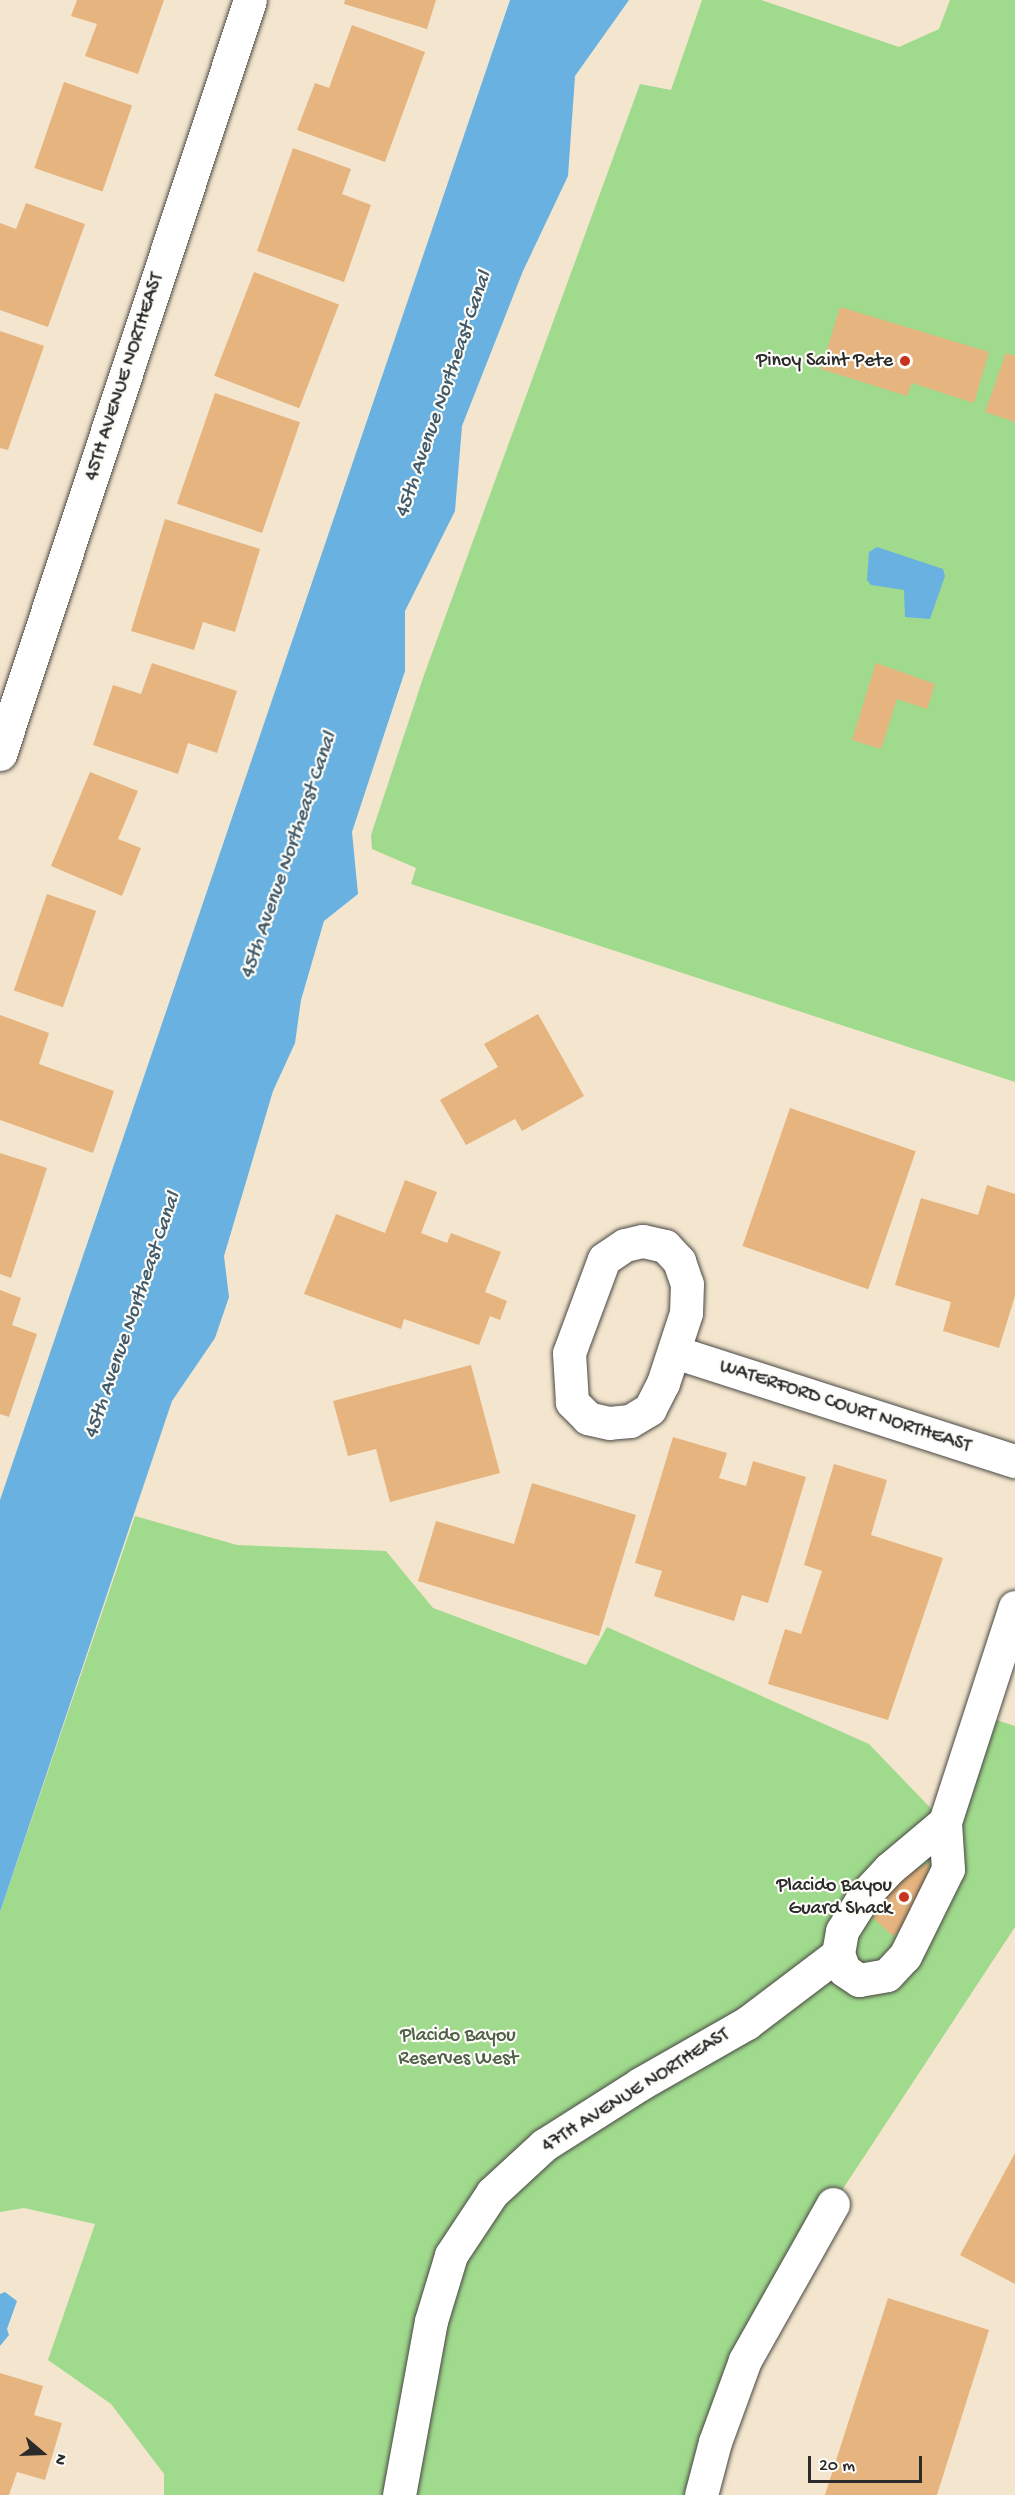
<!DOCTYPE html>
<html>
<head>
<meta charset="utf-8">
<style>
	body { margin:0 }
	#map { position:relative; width:1015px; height:2495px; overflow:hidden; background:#f4e6ce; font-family:"Gochi Hand",sans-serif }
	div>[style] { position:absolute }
	.green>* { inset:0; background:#a0da8d }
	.water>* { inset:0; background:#68b1e0 }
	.building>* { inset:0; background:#e6b47e; transform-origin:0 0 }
	.roads { filter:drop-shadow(0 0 2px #494743) drop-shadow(0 0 2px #494743) }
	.minor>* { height:33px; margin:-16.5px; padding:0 16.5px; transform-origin:16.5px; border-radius:16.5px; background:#fff }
	.dots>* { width:16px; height:16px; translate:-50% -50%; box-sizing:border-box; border:3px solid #fdfcf7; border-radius:50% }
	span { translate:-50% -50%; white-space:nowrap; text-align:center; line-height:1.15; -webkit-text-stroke:4.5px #fdfcf7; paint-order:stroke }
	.poi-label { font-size:20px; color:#2b2b2b }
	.right { translate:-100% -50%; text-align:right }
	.street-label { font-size:20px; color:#2b2b2b }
	.park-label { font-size:20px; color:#4e6048 }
	.water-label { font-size:21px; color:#405a6a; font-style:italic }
	.north { position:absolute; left:12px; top:2423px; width:60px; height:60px; -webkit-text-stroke:4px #fdfcf7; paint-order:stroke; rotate:109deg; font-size:16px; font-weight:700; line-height:24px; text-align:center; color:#2b2b2b }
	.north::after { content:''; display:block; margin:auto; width:21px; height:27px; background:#2b2b2b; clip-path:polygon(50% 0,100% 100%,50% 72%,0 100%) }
	.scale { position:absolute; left:808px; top:2456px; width:114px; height:27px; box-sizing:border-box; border:3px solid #2b2b2b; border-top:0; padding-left:8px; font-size:18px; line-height:21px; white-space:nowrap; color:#2b2b2b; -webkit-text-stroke:4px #fdfcf7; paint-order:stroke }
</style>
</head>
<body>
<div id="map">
	<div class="green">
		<i style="clip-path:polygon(702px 0,761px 0,899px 47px,939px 29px,950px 0,1015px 0,1015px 1082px,411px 884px,416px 868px,372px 849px,371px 835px,424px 675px,640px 84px,671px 90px)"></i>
		<i style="clip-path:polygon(135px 1516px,237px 1545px,386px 1551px,433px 1608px,586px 1665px,607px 1627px,869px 1744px,944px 1822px,981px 1715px,1015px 1726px,1015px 1927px,833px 2204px,701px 2495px,164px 2495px,164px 2474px,111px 2404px,48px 2360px,95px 2224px,24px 2208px,0 2212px,0 1912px)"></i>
	</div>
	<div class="water">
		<i style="clip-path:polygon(510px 0,629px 0,575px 76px,568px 176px,523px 271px,462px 426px,455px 511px,405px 611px,405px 671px,352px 832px,358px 894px,324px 921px,301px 1000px,295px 1043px,273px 1091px,224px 1256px,229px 1297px,215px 1338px,172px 1401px,0 1912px,0 1500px)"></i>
		<i style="clip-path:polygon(877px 547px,943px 569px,945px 576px,930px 619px,905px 617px,904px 590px,871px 585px,867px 580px,869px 552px)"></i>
		<i style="clip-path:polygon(5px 2292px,17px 2301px,7px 2329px,9px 2335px,0 2346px,0 2294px)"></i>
	</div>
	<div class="building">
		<i style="clip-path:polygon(77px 0,164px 0,138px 74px,85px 56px,97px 24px,71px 16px)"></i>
		<i style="clip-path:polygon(345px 0,436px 0,427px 29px,344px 4px)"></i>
		<i style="clip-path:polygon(352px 25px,425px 52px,385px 162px,297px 130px,315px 83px,329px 88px)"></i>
		<i style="left:64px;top:82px;width:72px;height:91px;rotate:19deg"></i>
		<i style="clip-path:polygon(293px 148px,351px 169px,342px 194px,371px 205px,344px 282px,257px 251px)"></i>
		<i style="clip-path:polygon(26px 203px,85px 224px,48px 327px,0 310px,0 223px,16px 229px)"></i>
		<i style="left:254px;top:272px;width:91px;height:111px;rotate:21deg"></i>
		<i style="clip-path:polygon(840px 307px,989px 352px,974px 403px,912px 383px,907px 396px,821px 369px)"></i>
		<i style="clip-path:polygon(0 331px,44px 346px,8px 450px,0 448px)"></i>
		<i style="clip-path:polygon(1006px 353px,1015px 356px,1015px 422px,985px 412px)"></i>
		<i style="left:215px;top:393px;width:90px;height:117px;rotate:19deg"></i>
		<i style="clip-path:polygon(165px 519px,260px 549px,235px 632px,203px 622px,194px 650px,131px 631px)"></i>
		<i style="clip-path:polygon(152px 663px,237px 691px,217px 753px,188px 743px,178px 774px,93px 745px,113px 685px,141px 694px)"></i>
		<i style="clip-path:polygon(876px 663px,935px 684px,927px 709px,897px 699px,881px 749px,852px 740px)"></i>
		<i style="clip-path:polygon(90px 772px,138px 791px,118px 839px,141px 848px,122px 896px,51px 866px)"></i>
		<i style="left:47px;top:894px;width:52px;height:102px;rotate:19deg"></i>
		<i style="clip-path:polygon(538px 1014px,584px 1096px,522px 1131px,515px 1119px,466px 1145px,440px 1100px,498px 1067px,484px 1044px)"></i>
		<i style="clip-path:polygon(0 1015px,49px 1033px,39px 1064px,114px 1091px,93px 1153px,0 1120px)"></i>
		<i style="left:790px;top:1108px;width:133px;height:146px;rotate:19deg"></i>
		<i style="clip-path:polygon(0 1153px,47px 1168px,11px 1278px,0 1274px)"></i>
		<i style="clip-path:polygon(405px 1180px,437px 1192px,421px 1233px,447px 1243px,451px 1233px,501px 1252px,485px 1292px,507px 1301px,500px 1320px,490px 1316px,479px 1345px,404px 1319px,401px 1329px,304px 1294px,336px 1214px,385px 1233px)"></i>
		<i style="clip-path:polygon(987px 1185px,1015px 1194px,1015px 1296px,999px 1348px,943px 1331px,951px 1302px,895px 1285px,921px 1198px,978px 1215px)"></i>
		<i style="clip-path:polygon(0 1290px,21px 1298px,12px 1325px,37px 1334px,9px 1417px,0 1414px)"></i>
		<i style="clip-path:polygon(471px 1365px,500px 1473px,390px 1502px,376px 1449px,348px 1456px,333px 1401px)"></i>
		<i style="clip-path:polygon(673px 1437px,727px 1453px,719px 1478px,746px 1486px,753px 1461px,806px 1477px,768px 1603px,742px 1595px,734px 1621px,654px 1596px,662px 1571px,635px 1563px)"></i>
		<i style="clip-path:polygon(834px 1464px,887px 1480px,871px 1535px,943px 1558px,888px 1720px,768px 1684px,785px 1629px,801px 1634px,822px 1571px,804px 1565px)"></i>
		<i style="clip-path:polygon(532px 1483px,636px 1515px,599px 1636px,418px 1581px,436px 1521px,514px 1544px)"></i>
		<i style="clip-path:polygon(930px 1862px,916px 1913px,893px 1936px,873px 1918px,899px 1880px)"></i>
		<i style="clip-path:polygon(1015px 2153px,1015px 2284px,960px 2255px)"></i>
		<i style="clip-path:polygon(888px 2298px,989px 2330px,937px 2495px,825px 2495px)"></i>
		<i style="clip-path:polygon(0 2373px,43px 2386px,34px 2415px,62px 2423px,45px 2480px,17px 2472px,9px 2495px,0 2495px)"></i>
	</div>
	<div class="roads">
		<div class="minor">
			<i style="left:0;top:754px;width:794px;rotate:-71.66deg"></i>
			<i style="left:643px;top:1241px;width:23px;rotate:13deg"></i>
			<i style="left:665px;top:1246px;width:21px;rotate:47deg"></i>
			<i style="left:679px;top:1261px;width:24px;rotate:71deg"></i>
			<i style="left:687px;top:1284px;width:29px;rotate:92deg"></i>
			<i style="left:686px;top:1313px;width:74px;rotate:108.2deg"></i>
			<i style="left:663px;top:1383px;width:29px;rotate:117deg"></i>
			<i style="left:650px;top:1409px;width:23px;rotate:149deg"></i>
			<i style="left:630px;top:1421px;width:21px;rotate:175deg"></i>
			<i style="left:609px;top:1423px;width:22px;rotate:-167deg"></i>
			<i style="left:588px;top:1418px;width:23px;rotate:-135deg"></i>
			<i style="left:572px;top:1402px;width:49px;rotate:-93.5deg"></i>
			<i style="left:569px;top:1353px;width:100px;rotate:-69.6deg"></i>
			<i style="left:604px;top:1259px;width:25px;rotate:-34deg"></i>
			<i style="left:625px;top:1245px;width:18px;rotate:-13deg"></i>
			<i style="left:675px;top:1352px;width:357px;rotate:17.8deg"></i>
			<i style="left:945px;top:1822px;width:73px;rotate:140deg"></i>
			<i style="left:889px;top:1869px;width:37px;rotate:133deg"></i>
			<i style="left:864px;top:1896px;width:41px;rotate:122.2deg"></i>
			<i style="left:842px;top:1931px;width:23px;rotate:100deg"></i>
			<i style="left:838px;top:1954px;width:17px;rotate:69deg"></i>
			<i style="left:844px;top:1970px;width:18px;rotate:34deg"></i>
			<i style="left:859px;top:1980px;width:28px;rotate:-10deg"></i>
			<i style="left:887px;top:1975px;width:26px;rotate:-47deg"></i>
			<i style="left:905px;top:1956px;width:97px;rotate:-63.7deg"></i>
			<i style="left:948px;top:1869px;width:47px;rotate:-93.7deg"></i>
			<i style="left:945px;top:1822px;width:226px;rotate:-72deg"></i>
			<i style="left:399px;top:2495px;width:177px;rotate:-79.6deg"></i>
			<i style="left:431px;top:2321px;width:69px;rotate:-73.1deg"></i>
			<i style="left:451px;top:2255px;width:74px;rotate:-56.5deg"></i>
			<i style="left:492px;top:2193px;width:71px;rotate:-42.7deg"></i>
			<i style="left:544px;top:2145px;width:114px;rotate:-32.4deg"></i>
			<i style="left:640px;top:2084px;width:123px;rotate:-29.7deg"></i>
			<i style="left:747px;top:2023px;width:114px;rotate:-37.2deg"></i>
			<i style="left:701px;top:2495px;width:55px;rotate:-75.2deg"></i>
			<i style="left:715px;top:2442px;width:87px;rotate:-69.9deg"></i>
			<i style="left:745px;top:2360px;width:179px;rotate:-60.6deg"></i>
		</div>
	</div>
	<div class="dots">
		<i style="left:905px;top:361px;background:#c8321e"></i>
		<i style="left:904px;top:1897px;background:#c8321e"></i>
	</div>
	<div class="poi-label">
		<span class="right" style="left:893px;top:361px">Pinoy Saint Pete</span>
		<span class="right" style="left:892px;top:1898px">Placido Bayou<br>Guard Shack</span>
	</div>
	<div class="street-label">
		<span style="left:125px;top:377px;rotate:-72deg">45TH AVENUE NORTHEAST</span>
		<span style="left:845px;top:1407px;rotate:18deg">WATERFORD COURT NORTHEAST</span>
		<span style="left:636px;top:2091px;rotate:-32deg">47TH AVENUE NORTHEAST</span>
	</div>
	<div class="park-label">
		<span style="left:458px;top:2048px">Placido Bayou<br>Reserves West</span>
	</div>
	<div class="water-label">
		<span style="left:445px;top:395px;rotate:-71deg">45th Avenue Northeast Canal</span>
		<span style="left:290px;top:856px;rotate:-71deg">45th Avenue Northeast Canal</span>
		<span style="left:134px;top:1316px;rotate:-71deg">45th Avenue Northeast Canal</span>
	</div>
	<div class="north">N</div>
	<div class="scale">20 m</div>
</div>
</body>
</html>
